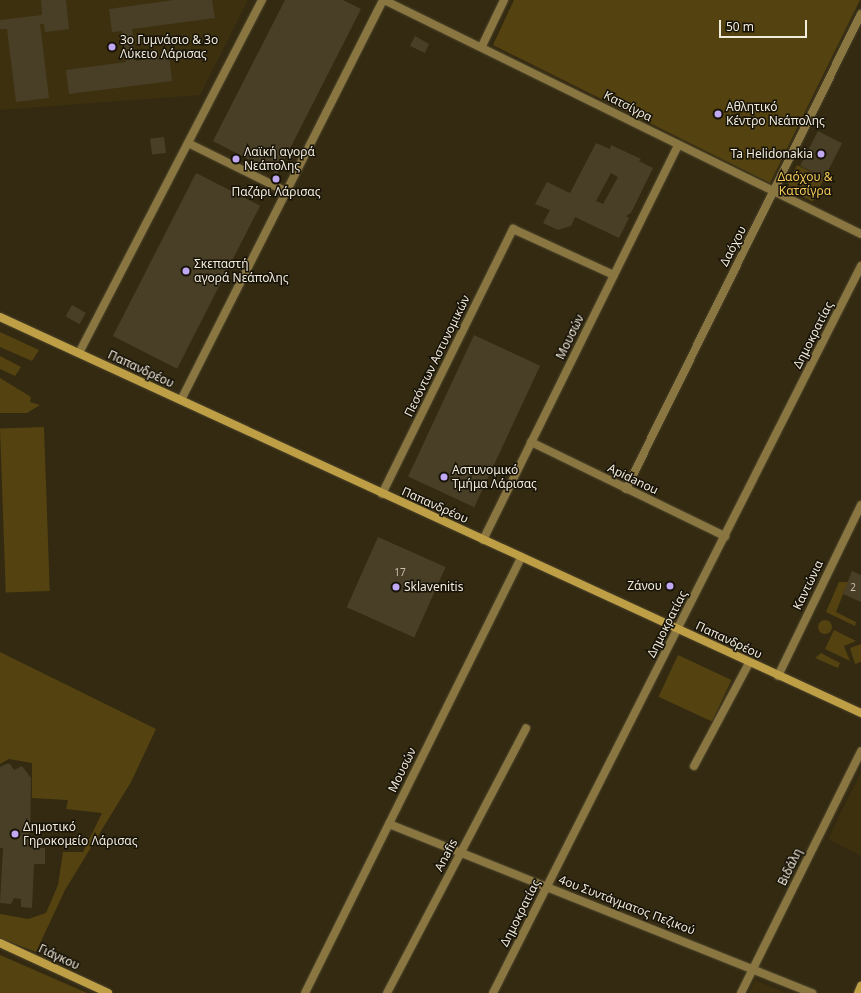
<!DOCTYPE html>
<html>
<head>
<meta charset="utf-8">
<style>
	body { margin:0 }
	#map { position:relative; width:861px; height:993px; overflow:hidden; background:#332a11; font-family:"Noto Sans",sans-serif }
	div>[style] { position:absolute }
	.built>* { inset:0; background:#3c300f }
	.green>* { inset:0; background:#544310; transform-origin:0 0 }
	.round { border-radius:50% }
	.building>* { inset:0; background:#493f26; transform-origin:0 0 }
	.roads { filter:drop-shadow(0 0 1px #4e452d) drop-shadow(0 0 1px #4e452d) }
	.street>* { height:8px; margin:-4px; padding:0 4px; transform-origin:4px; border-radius:4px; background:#897641 }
	.secondary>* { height:8px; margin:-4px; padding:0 4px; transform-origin:4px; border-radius:4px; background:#bf9f46 }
	.dots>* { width:11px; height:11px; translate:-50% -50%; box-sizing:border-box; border:2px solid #171308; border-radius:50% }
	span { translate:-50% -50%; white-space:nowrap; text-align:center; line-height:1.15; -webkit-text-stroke:3px #171308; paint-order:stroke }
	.number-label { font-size:10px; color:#c7c0ae }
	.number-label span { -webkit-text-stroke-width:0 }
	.poi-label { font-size:12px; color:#f1ebdc }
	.left { translate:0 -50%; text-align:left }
	.right { translate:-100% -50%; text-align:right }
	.street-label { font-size:12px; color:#f1ebdc }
	.park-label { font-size:12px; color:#f3ca59 }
	.scale { position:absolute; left:719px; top:20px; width:88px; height:18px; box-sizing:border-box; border:2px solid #f1ebdc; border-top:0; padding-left:5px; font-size:12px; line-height:14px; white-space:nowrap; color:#f1ebdc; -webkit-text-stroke:3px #171308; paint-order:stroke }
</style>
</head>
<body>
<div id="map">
	<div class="built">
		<i style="clip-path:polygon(0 0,248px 0,200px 95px,0 110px)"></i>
		<i style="clip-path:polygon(860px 774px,861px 774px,861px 856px,828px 839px)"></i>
		<i style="clip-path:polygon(755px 980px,786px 993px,749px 993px)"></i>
	</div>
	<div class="green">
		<i style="clip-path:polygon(514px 0,860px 0,770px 183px,493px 45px)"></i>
		<i style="left:797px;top:165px;width:30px;height:26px;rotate:26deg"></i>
		<i style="clip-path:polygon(0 332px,39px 350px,32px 361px,0 347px)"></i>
		<i style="clip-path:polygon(0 356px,21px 367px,15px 376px,0 369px)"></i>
		<i style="clip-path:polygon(0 378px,31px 397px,30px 402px,40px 405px,27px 413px,0 413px)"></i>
		<i style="left:44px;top:427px;width:164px;height:44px;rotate:88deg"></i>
		<i style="clip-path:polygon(839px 582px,848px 582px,836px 612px,856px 622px,855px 626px,826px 612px)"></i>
		<i class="round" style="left:818px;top:620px;width:14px;height:14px"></i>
		<i style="clip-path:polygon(834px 630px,856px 641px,844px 646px,850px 661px,825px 649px)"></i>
		<i style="clip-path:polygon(861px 644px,861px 662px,855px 664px,850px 648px)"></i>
		<i style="clip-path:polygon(0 652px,156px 729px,131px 782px,65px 890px,36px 952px,0 938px,0 914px,28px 919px,46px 913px,58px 885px,63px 852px,83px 852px,102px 813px,66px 809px,68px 800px,32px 798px,32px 763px,9px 759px,0 764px)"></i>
		<i style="clip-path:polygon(821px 653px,840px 663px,838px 668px,815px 658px)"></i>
		<i style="left:678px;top:655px;width:59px;height:46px;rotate:25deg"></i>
		<i style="clip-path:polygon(0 955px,87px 993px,0 993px)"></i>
	</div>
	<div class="building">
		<i style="clip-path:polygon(41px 0,66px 0,69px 29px,45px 32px,44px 24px,40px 24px,49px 98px,16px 102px,7px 29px,0 29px,0 20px,42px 15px)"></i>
		<i style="clip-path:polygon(174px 0,212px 0,215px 18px,132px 29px,136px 61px,169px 56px,172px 81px,69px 94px,66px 70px,126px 62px,122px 31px,112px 32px,109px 9px)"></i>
		<i style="clip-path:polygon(285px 0,343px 0,361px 9px,277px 174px,213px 141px)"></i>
		<i style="clip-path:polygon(415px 36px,429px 44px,425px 53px,410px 46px)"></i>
		<i style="left:818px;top:131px;width:27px;height:39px;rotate:27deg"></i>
		<i style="left:164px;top:137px;width:16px;height:14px;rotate:83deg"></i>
		<i style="clip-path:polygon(evenodd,596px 143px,610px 149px,611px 145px,641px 159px,639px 161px,653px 168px,631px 213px,626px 216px,629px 218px,619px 238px,575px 217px,571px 226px,558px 230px,543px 223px,550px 210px,535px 204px,547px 182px,570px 193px,596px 143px,611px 173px,618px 177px,603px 204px,596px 201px,611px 173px)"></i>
		<i style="left:196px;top:173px;width:72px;height:183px;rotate:27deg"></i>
		<i style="left:72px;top:305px;width:16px;height:13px;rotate:30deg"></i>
		<i style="left:474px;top:335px;width:73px;height:156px;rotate:25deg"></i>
		<i style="left:378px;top:537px;width:74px;height:77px;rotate:24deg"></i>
		<i style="clip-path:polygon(852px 571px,861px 575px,861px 602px,843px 594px)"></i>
		<i style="clip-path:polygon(6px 764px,10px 764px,14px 770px,22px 766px,31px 778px,30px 848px,45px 848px,45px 864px,34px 864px,32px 908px,21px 907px,21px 899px,14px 898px,11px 904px,0 903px,3px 848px,0 848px,0 767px)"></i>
	</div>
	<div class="roads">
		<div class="street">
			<i style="left:384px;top:0;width:531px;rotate:26.13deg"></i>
			<i style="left:482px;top:46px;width:51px;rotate:-64.4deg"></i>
			<i style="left:188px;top:143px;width:108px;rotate:26.3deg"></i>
			<i style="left:79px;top:353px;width:398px;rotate:-62.6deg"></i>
			<i style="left:181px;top:400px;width:448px;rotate:-63.2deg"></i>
			<i style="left:531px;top:442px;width:216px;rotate:25.9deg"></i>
			<i style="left:626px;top:489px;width:530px;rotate:-63.68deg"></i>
			<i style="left:382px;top:494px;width:296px;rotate:-63.7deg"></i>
			<i style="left:513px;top:229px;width:111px;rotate:24.5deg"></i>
			<i style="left:483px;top:540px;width:441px;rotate:-63.7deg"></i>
			<i style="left:778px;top:676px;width:190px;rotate:-64.1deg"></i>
			<i style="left:694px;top:766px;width:117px;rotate:-61.9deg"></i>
			<i style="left:389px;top:824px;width:456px;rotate:21.8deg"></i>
			<i style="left:305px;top:993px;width:487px;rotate:-63.6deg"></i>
			<i style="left:387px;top:993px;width:299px;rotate:-62.3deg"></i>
			<i style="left:493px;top:993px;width:815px;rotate:-63.15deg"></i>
			<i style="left:741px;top:993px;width:270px;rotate:-63.6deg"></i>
		</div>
		<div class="secondary">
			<i style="left:0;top:317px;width:948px;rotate:24.7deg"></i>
			<i style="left:0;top:943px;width:119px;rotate:24.8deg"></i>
			<i style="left:858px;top:993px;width:8px;rotate:-67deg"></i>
		</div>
	</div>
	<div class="dots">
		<i style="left:112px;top:47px;background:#c1a8f3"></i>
		<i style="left:718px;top:114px;background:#c1a8f3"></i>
		<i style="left:821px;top:154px;background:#c1a8f3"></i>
		<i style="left:236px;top:159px;background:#c1a8f3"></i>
		<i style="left:276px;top:179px;background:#c1a8f3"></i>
		<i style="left:186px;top:271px;background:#c1a8f3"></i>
		<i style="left:444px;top:477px;background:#c1a8f3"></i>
		<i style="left:670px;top:586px;background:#c1a8f3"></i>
		<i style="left:396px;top:587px;background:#c1a8f3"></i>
		<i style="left:15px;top:834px;background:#c1a8f3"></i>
	</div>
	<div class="number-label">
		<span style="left:400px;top:573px">17</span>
		<span style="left:853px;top:588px">2</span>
	</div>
	<div class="poi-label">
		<span class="left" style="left:120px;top:47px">3ο Γυμνάσιο &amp; 3ο<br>Λύκειο Λάρισας</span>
		<span class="left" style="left:726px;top:114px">Αθλητικό<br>Κέντρο Νεάπολης</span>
		<span class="left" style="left:244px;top:159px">Λαϊκή αγορά<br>Νεάπολης</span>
		<span class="right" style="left:813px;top:154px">Ta Helidonakia</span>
		<span style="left:276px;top:192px">Παζάρι Λάρισας</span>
		<span class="left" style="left:194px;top:271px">Σκεπαστή<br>αγορά Νεάπολης</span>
		<span class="left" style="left:452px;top:477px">Αστυνομικό<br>Τμήμα Λάρισας</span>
		<span class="right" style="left:662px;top:586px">Ζάνου</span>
		<span class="left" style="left:404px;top:587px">Sklavenitis</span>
		<span class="left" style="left:23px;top:834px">Δημοτικό<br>Γηροκομείο Λάρισας</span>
	</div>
	<div class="street-label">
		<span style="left:628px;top:106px;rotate:27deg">Κατσίγρα</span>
		<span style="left:733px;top:246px;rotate:-63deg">Δαόχου</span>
		<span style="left:813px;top:335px;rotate:-63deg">Δημοκρατίας</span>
		<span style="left:570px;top:337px;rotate:-64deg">Μουσών</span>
		<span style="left:437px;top:356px;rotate:-64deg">Πεσόντων Αστυνομικών</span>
		<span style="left:141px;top:369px;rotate:25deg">Παπανδρέου</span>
		<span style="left:633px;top:479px;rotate:26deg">Apidanou</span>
		<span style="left:435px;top:505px;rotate:24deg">Παπανδρέου</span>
		<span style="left:808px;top:585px;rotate:-64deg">Καντώνια</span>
		<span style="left:667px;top:624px;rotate:-63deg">Δημοκρατίας</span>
		<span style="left:729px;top:640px;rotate:25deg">Παπανδρέου</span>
		<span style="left:402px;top:770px;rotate:-64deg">Μουσών</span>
		<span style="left:446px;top:855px;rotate:-62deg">Anafis</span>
		<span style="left:790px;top:867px;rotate:-64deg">Βιδάλη</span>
		<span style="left:627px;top:905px;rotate:21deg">4ου Συντάγματος Πεζικού</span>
		<span style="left:520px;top:913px;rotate:-63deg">Δημοκρατίας</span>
		<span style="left:59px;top:957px;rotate:25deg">Γιάγκου</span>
	</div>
	<div class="park-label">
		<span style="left:805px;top:184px">Δαόχου &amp;<br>Κατσίγρα</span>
	</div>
	<div class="scale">50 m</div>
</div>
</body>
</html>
